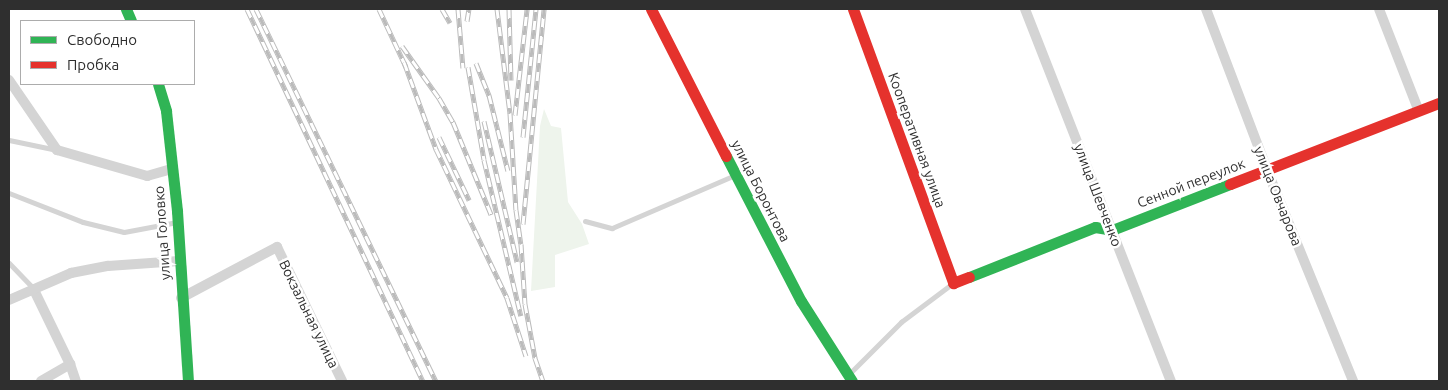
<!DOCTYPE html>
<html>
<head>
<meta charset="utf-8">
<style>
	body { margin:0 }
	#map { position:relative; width:1448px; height:390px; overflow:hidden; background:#fff; font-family:Ubuntu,sans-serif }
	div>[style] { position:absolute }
	.green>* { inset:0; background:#eef4ec }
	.lane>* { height:5px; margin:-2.5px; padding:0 2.5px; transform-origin:2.5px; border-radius:2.5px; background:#d4d4d4 }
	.street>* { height:10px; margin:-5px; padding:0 5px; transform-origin:5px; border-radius:5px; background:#d4d4d4 }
	.fast>* { height:11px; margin:-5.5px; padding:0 5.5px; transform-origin:5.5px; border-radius:5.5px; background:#30b455 }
	.jam>* { height:11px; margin:-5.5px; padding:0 5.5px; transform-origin:5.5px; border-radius:5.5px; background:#e5322d }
	.rail>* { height:5px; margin-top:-2.5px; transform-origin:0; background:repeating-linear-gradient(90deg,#fff 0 9px,#bbb 0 18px); box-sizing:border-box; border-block:1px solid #bbb }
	span { translate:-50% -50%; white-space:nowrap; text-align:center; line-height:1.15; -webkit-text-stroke:5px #fff; paint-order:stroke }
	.street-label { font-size:14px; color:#2f2f2f }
	.frame { position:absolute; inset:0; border:10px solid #2f2f2f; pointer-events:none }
	.legend { position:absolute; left:20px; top:20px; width:175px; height:65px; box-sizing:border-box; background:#fff; border:1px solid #acacac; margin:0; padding:6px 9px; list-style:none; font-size:15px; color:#2f2f2f }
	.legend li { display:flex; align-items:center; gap:10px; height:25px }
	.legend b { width:25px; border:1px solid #acacac }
</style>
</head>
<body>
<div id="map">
	<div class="green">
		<i style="clip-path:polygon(544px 109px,551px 126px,561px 128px,568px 202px,582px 224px,589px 244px,555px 255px,555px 287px,531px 291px,540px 126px)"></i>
	</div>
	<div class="lane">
		<i style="left:9px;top:140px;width:49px;rotate:11.8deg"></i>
		<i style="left:9px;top:193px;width:79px;rotate:21.4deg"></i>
		<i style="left:83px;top:222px;width:42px;rotate:13.7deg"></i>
		<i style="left:124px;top:232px;width:54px;rotate:-10.7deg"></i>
		<i style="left:585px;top:221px;width:28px;rotate:15deg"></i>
		<i style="left:612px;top:228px;width:134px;rotate:-23.3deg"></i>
		<i style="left:9px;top:263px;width:36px;rotate:46deg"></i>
		<i style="left:849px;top:374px;width:74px;rotate:-45deg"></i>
		<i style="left:901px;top:322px;width:65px;rotate:-36.9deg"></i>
	</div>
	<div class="street">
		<i style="left:1025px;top:9px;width:400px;rotate:68.6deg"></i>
		<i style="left:1206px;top:9px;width:172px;rotate:69.2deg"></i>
		<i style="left:1267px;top:170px;width:228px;rotate:67.8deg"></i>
		<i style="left:1379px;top:9px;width:107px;rotate:68.7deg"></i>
		<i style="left:9px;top:80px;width:85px;rotate:55.6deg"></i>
		<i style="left:57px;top:150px;width:94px;rotate:16.1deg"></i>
		<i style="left:147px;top:176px;width:25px;rotate:-16deg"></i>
		<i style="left:34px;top:290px;width:82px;rotate:64.1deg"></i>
		<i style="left:70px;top:364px;width:18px;rotate:71deg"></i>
		<i style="left:181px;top:298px;width:109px;rotate:-28deg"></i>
		<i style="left:277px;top:247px;width:149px;rotate:64.1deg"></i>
		<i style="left:9px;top:300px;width:68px;rotate:-23.5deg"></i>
		<i style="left:71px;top:273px;width:38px;rotate:-11deg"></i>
		<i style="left:108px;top:266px;width:71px;rotate:-4deg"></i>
		<i style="left:41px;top:381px;width:34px;rotate:-30deg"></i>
	</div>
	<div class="fast">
		<i style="left:126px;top:9px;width:13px;rotate:67deg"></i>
		<i style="left:158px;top:84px;width:28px;rotate:73deg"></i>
		<i style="left:166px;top:111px;width:101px;rotate:83.7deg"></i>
		<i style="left:177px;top:211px;width:170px;rotate:86.3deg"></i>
		<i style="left:726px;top:156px;width:163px;rotate:62.7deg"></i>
		<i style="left:801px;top:301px;width:95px;rotate:57.5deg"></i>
		<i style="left:969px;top:277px;width:136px;rotate:-21.6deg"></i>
		<i style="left:1095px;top:227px;width:17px;rotate:10deg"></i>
		<i style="left:1112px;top:230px;width:127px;rotate:-21.3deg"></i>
	</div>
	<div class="jam">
		<i style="left:651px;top:9px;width:165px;rotate:63deg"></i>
		<i style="left:853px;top:9px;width:292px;rotate:69.9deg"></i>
		<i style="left:953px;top:283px;width:17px;rotate:-21deg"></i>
		<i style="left:1230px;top:184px;width:224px;rotate:-21.2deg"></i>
	</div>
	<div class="rail">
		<i style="left:247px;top:9px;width:412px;rotate:64.7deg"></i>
		<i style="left:256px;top:9px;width:413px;rotate:64.2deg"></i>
		<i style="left:379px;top:9px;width:64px;rotate:65deg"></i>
		<i style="left:442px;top:9px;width:16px;rotate:60deg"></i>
		<i style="left:458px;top:9px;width:59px;rotate:85.2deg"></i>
		<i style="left:497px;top:9px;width:105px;rotate:82.9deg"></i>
		<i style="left:510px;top:113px;width:97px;rotate:86.5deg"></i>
		<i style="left:516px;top:210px;width:34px;rotate:82deg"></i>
		<i style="left:521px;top:244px;width:60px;rotate:86.2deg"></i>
		<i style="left:525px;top:304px;width:55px;rotate:79.5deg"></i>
		<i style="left:535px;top:358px;width:24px;rotate:71deg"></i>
		<i style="left:509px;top:9px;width:71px;rotate:88.4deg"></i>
		<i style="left:467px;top:21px;width:12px;rotate:-81deg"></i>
		<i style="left:402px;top:46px;width:64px;rotate:54.6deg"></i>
		<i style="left:439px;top:98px;width:28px;rotate:60deg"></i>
		<i style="left:453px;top:122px;width:100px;rotate:67.6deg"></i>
		<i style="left:404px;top:62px;width:93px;rotate:69.8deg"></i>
		<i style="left:436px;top:149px;width:165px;rotate:64.5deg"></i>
		<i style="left:507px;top:298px;width:61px;rotate:71.9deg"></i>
		<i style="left:476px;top:63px;width:35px;rotate:68deg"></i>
		<i style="left:489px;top:95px;width:78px;rotate:76deg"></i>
		<i style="left:468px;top:67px;width:94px;rotate:80.2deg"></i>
		<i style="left:484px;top:160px;width:160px;rotate:76.7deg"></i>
		<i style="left:515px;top:115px;width:107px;rotate:-83.5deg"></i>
		<i style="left:484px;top:121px;width:145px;rotate:76.8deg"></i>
		<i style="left:439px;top:137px;width:70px;rotate:64.5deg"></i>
		<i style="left:523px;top:137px;width:129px;rotate:-84.2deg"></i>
		<i style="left:523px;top:224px;width:216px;rotate:-84.4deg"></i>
	</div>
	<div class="street-label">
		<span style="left:917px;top:140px;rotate:70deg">Кооперативная улица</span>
		<span style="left:1191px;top:183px;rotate:-21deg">Сенной переулок</span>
		<span style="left:761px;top:191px;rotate:63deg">улица Боронтова</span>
		<span style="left:1098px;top:195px;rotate:69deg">улица Шевченко</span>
		<span style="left:1278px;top:196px;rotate:68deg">улица Овчарова</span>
		<span style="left:162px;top:233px;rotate:-94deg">улица Головко</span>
		<span style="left:309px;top:314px;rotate:64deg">Вокзальная улица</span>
	</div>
	<div class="frame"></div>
	<ul class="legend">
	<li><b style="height:6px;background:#30b455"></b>Свободно</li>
	<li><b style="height:6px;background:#e5322d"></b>Пробка</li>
	</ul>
</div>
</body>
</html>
